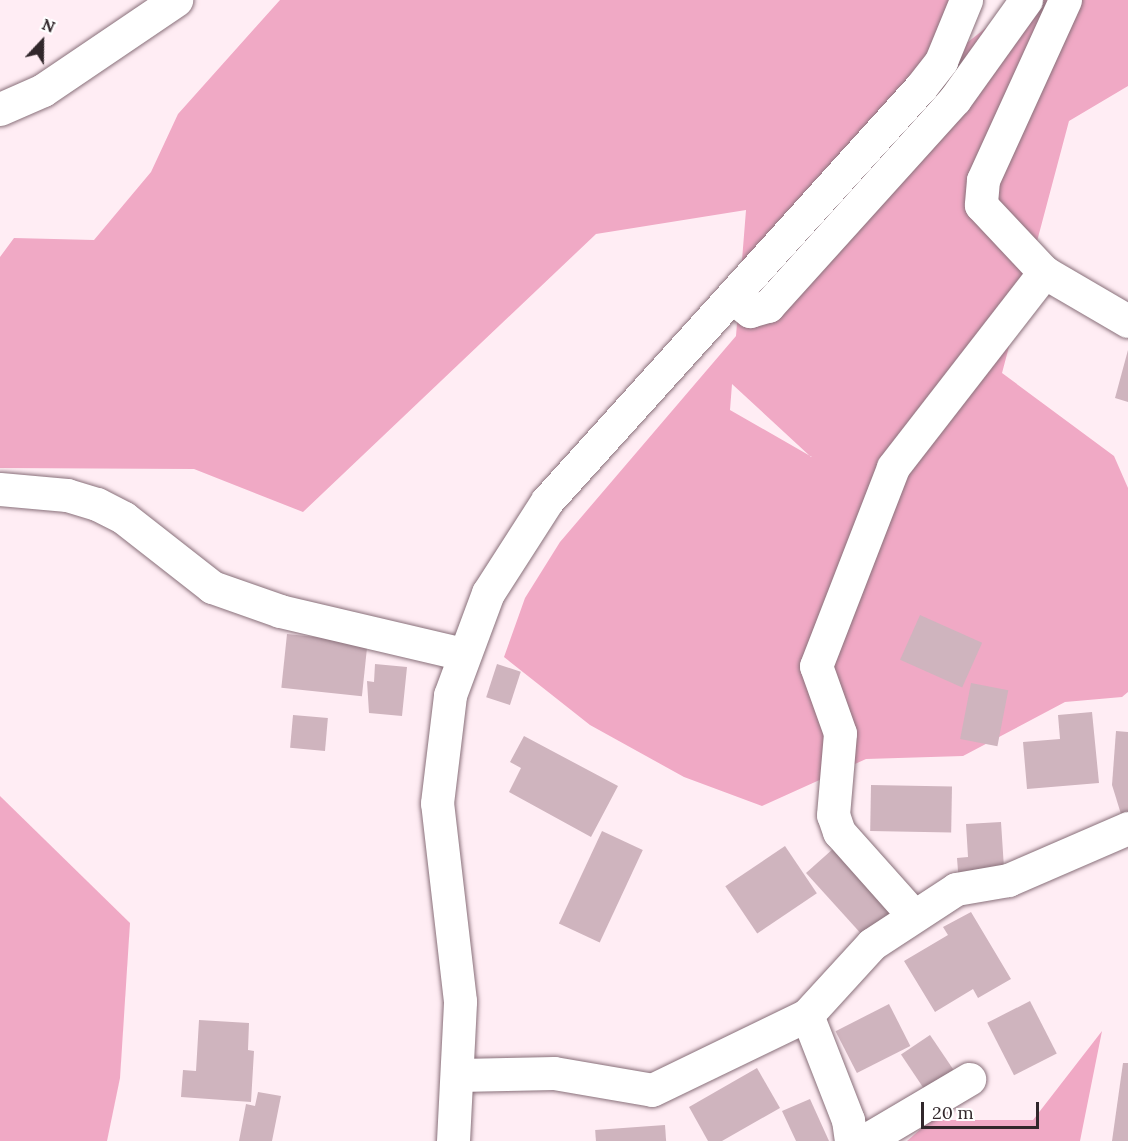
<!DOCTYPE html>
<html>
<head>
<meta charset="utf-8">
<style>
	body { margin:0 }
	#map { position:relative; width:1128px; height:1141px; overflow:hidden; background:#ffedf4; font-family:Lora,serif }
	div>[style] { position:absolute }
	.green>* { inset:0; background:#f0a9c5 }
	.building>* { inset:0; background:#cfb4be; transform-origin:0 0 }
	.roads { filter:drop-shadow(0 0 2px #89707a) drop-shadow(0 0 2px #89707a) }
	.minor>* { height:33px; margin:-16.5px; padding:0 16.5px; transform-origin:16.5px; border-radius:16.5px; background:#fff }
	span { translate:-50% -50%; white-space:nowrap; text-align:center; line-height:1.15; -webkit-text-stroke:4.5px #fff; paint-order:stroke }
	.north { position:absolute; left:12px; top:12px; width:60px; height:60px; -webkit-text-stroke:4px #fff; paint-order:stroke; rotate:22deg; font-size:16px; font-weight:700; line-height:24px; text-align:center; color:#31272b }
	.north::after { content:''; display:block; margin:auto; width:21px; height:27px; background:#31272b; clip-path:polygon(50% 0,100% 100%,50% 72%,0 100%) }
	.scale { position:absolute; left:921px; top:1102px; width:118px; height:27px; box-sizing:border-box; border:3px solid #31272b; border-top:0; padding-left:8px; font-size:18px; line-height:21px; white-space:nowrap; color:#31272b; -webkit-text-stroke:4px #fff; paint-order:stroke }
</style>
</head>
<body>
<div id="map">
	<div class="green">
		<i style="clip-path:polygon(evenodd,280px 0,962px 0,944px 61px,1021px 0,1128px 0,1128px 86px,1069px 121px,1002px 373px,1114px 456px,1128px 488px,1128px 692px,1122px 697px,1065px 702px,963px 756px,866px 759px,762px 806px,684px 777px,590px 725px,504px 657px,525px 598px,560px 542px,736px 336px,746px 210px,596px 234px,303px 512px,194px 469px,0 468px,0 257px,14px 238px,94px 240px,151px 172px,178px 114px,280px 0,732px 384px,811px 457px,812px 457px,730px 410px,732px 384px)"></i>
		<i style="clip-path:polygon(0 796px,130px 923px,120px 1078px,107px 1141px,0 1141px)"></i>
		<i style="clip-path:polygon(1102px 1031px,1080px 1141px,907px 1141px,931px 1120px,1033px 1120px)"></i>
	</div>
	<div class="building">
		<i style="clip-path:polygon(1128px 350px,1128px 402px,1115px 398px)"></i>
		<i style="left:920px;top:615px;width:68px;height:49px;rotate:24deg"></i>
		<i style="left:287px;top:634px;width:81px;height:54px;rotate:6deg"></i>
		<i style="clip-path:polygon(375px 664px,407px 667px,402px 716px,369px 713px,367px 681px,374px 682px)"></i>
		<i style="left:497px;top:664px;width:25px;height:35px;rotate:18deg"></i>
		<i style="left:971px;top:683px;width:38px;height:57px;rotate:11deg"></i>
		<i style="clip-path:polygon(1092px 712px,1099px 783px,1027px 789px,1023px 742px,1060px 739px,1058px 715px)"></i>
		<i style="left:293px;top:715px;width:35px;height:33px;rotate:5deg"></i>
		<i style="clip-path:polygon(1116px 731px,1128px 732px,1128px 813px,1121px 814px,1112px 785px)"></i>
		<i style="clip-path:polygon(524px 736px,618px 786px,591px 837px,509px 792px,521px 768px,510px 762px)"></i>
		<i style="left:871px;top:785px;width:81px;height:46px;rotate:1deg"></i>
		<i style="clip-path:polygon(1001px 822px,1004px 868px,959px 884px,957px 858px,968px 857px,966px 824px)"></i>
		<i style="left:602px;top:831px;width:45px;height:102px;rotate:25deg"></i>
		<i style="left:785px;top:846px;width:57px;height:72px;rotate:56deg"></i>
		<i style="clip-path:polygon(834px 848px,897px 907px,864px 937px,806px 873px)"></i>
		<i style="clip-path:polygon(971px 912px,1011px 979px,978px 998px,973px 989px,935px 1012px,904px 961px,948px 935px,943px 927px)"></i>
		<i style="left:1030px;top:1001px;width:59px;height:48px;rotate:63deg"></i>
		<i style="left:889px;top:1004px;width:47px;height:60px;rotate:63deg"></i>
		<i style="clip-path:polygon(199px 1020px,249px 1023px,248px 1050px,254px 1051px,251px 1102px,181px 1097px,183px 1070px,196px 1071px)"></i>
		<i style="left:930px;top:1035px;width:42px;height:35px;rotate:56deg"></i>
		<i style="clip-path:polygon(1123px 1063px,1128px 1063px,1128px 1141px,1112px 1141px)"></i>
		<i style="clip-path:polygon(757px 1068px,780px 1108px,722px 1141px,708px 1141px,689px 1107px)"></i>
		<i style="clip-path:polygon(258px 1092px,281px 1096px,272px 1141px,239px 1141px,246px 1104px,255px 1106px)"></i>
		<i style="clip-path:polygon(810px 1099px,829px 1141px,796px 1141px,782px 1111px)"></i>
		<i style="left:665px;top:1125px;width:16px;height:70px;rotate:86deg"></i>
	</div>
	<div class="roads">
		<div class="minor">
			<i style="left:1065px;top:0;width:198px;rotate:114.5deg"></i>
			<i style="left:983px;top:180px;width:25px;rotate:95deg"></i>
			<i style="left:981px;top:205px;width:92px;rotate:46.8deg"></i>
			<i style="left:1044px;top:272px;width:97px;rotate:30.3deg"></i>
			<i style="left:0;top:109px;width:47px;rotate:-23.8deg"></i>
			<i style="left:43px;top:90px;width:161px;rotate:-34.1deg"></i>
			<i style="left:732px;top:297px;width:23px;rotate:38deg"></i>
			<i style="left:750px;top:311px;width:19px;rotate:-16deg"></i>
			<i style="left:768px;top:306px;width:279px;rotate:-47.9deg"></i>
			<i style="left:955px;top:99px;width:122px;rotate:-54.4deg"></i>
			<i style="left:0;top:489px;width:67px;rotate:5.1deg"></i>
			<i style="left:67px;top:495px;width:31px;rotate:17deg"></i>
			<i style="left:97px;top:504px;width:30px;rotate:27deg"></i>
			<i style="left:124px;top:518px;width:112px;rotate:38.1deg"></i>
			<i style="left:212px;top:587px;width:72px;rotate:19.4deg"></i>
			<i style="left:280px;top:611px;width:188px;rotate:13.2deg"></i>
			<i style="left:913px;top:915px;width:111px;rotate:-131.7deg"></i>
			<i style="left:839px;top:832px;width:18px;rotate:-109deg"></i>
			<i style="left:833px;top:815px;width:82px;rotate:-85.1deg"></i>
			<i style="left:840px;top:733px;width:71px;rotate:-109.7deg"></i>
			<i style="left:816px;top:666px;width:213px;rotate:-68.8deg"></i>
			<i style="left:893px;top:467px;width:247px;rotate:-52.2deg"></i>
			<i style="left:459px;top:1075px;width:95px;rotate:-1.2deg"></i>
			<i style="left:554px;top:1073px;width:99px;rotate:9.8deg"></i>
			<i style="left:652px;top:1090px;width:172px;rotate:-25.8deg"></i>
			<i style="left:851px;top:1140px;width:15px"></i>
			<i style="left:866px;top:1140px;width:120px;rotate:-30.6deg"></i>
			<i style="left:453px;top:1141px;width:140px;rotate:-87.1deg"></i>
			<i style="left:460px;top:1001px;width:199px;rotate:-96.6deg"></i>
			<i style="left:437px;top:803px;width:109px;rotate:-83.1deg"></i>
			<i style="left:450px;top:695px;width:109px;rotate:-69.6deg"></i>
			<i style="left:488px;top:593px;width:109px;rotate:-57.3deg"></i>
			<i style="left:547px;top:501px;width:558px;rotate:-47.91deg"></i>
			<i style="left:921px;top:87px;width:33px;rotate:-52deg"></i>
			<i style="left:941px;top:61px;width:66px;rotate:-67.7deg"></i>
			<i style="left:851px;top:1141px;width:21px;rotate:-98deg"></i>
			<i style="left:848px;top:1120px;width:113px;rotate:-111.3deg"></i>
			<i style="left:807px;top:1015px;width:96px;rotate:-47.5deg"></i>
			<i style="left:872px;top:944px;width:100px;rotate:-33.2deg"></i>
			<i style="left:956px;top:889px;width:53px;rotate:-9.8deg"></i>
			<i style="left:1008px;top:880px;width:131px;rotate:-23.4deg"></i>
		</div>
	</div>
	<div class="north">N</div>
	<div class="scale">20 m</div>
</div>
</body>
</html>
